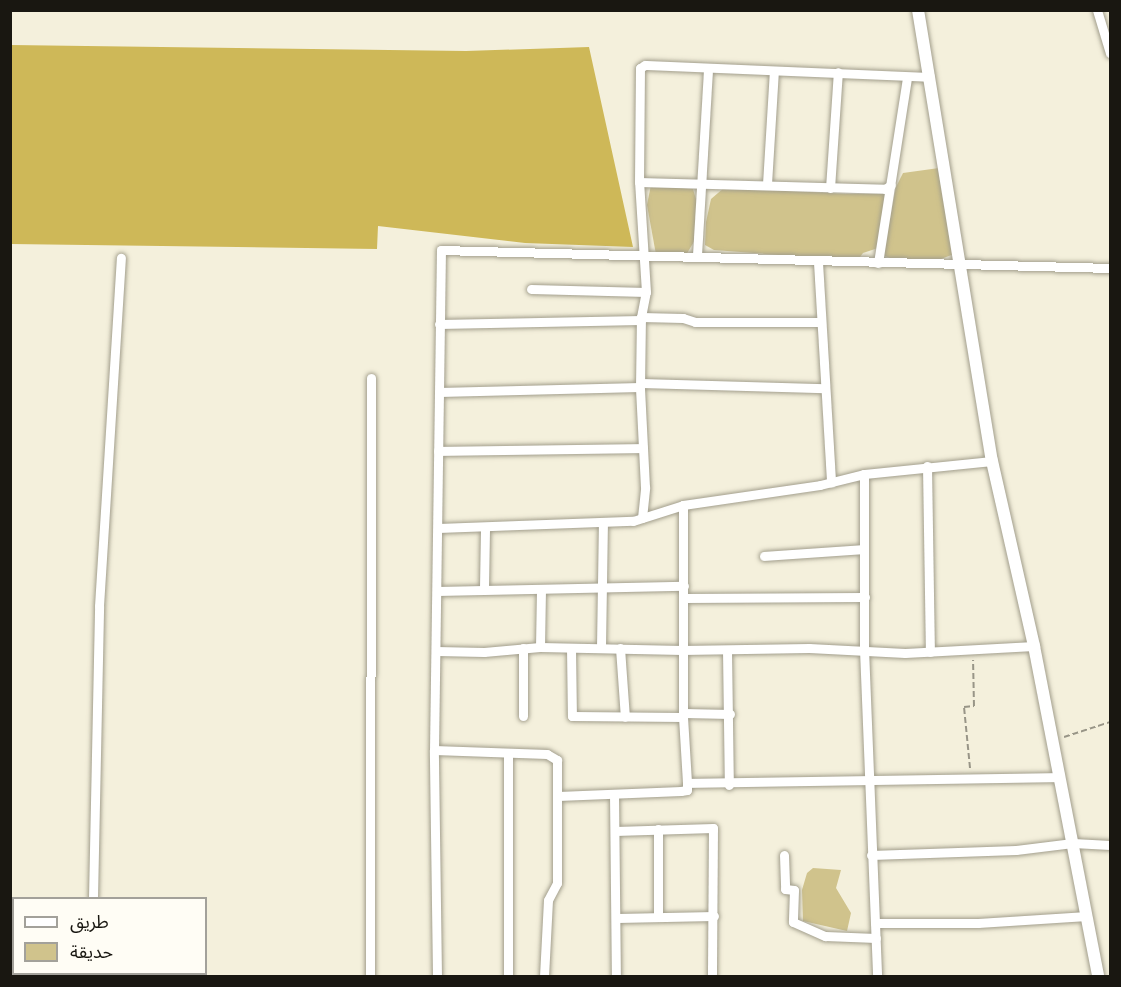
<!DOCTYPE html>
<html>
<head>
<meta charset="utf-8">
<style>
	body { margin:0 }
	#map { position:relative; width:1121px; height:987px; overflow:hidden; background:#f4f0dc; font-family:"Source Sans 3","Noto Sans Arabic",sans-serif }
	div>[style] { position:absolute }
	.green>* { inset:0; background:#d0c38c }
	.forest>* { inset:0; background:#ceb858 }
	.path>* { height:2px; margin-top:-1px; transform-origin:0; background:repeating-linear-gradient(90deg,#989587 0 6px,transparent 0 9px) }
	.roads { filter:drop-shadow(0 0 2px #a29e8c) drop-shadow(0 0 2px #a29e8c) }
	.minor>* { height:9px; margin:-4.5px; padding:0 4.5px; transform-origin:4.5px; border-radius:4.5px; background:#fff }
	.tertiary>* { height:12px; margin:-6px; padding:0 6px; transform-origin:6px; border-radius:6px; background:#fff }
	span { translate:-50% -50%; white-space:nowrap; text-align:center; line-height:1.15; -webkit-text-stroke:4.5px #fffdf5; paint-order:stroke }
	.frame { position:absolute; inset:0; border:12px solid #191711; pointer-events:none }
	.legend { position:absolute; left:12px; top:897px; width:195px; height:78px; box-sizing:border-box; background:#fffdf5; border:2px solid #a3a19a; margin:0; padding:8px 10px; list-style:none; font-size:18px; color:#191711 }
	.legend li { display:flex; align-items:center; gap:12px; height:30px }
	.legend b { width:30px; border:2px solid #a3a19a }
</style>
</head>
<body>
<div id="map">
	<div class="green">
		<i style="clip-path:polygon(939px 168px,954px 254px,941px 259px,894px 260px,883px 255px,896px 187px,903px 173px)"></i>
		<i style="clip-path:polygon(651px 185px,693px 189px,700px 213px,695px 240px,686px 255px,657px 260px,647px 205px)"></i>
		<i style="clip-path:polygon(725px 187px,846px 194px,890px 194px,878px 248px,863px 253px,857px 261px,714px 250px,705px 245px,706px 222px,711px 199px)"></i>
		<i style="clip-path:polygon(813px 868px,841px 870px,836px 888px,851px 913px,847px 931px,803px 921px,802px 890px,807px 873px)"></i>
	</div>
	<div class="forest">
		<i style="clip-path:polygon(11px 45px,466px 51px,589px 47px,633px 247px,525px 243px,378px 226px,377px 249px,11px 244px)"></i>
	</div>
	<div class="path">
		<i style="left:1064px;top:737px;width:48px;rotate:-18.1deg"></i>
		<i style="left:970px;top:768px;width:61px;rotate:-95.6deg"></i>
		<i style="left:964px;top:707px;width:10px;rotate:-6deg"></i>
		<i style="left:974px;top:706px;width:46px;rotate:-91.2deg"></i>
	</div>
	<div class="roads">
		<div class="minor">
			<i style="left:1097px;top:10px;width:45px;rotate:73.2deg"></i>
			<i style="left:639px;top:182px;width:246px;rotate:1.6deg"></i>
			<i style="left:885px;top:189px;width:7px;rotate:-34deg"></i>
			<i style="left:767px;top:184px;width:113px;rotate:-86.5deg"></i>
			<i style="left:830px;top:188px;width:116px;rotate:-86.1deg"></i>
			<i style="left:697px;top:255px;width:187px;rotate:-86.6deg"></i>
			<i style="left:818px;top:262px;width:221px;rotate:86.6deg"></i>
			<i style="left:878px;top:263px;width:187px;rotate:-81.1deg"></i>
			<i style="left:531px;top:289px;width:115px;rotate:1.5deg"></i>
			<i style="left:641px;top:317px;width:42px;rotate:1.4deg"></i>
			<i style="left:683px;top:318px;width:13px;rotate:18deg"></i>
			<i style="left:695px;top:322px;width:126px"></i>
			<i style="left:439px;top:324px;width:202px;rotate:-1.1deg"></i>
			<i style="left:641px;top:383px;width:184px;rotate:1.6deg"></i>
			<i style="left:439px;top:392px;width:201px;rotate:-1.4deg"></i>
			<i style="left:438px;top:451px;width:205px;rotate:-0.8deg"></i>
			<i style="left:927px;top:466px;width:186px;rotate:89.1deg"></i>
			<i style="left:864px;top:474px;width:175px;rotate:90deg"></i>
			<i style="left:864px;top:649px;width:327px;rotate:87.7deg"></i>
			<i style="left:683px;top:505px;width:212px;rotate:90deg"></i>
			<i style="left:683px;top:717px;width:66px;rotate:86.5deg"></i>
			<i style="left:687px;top:783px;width:373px;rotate:-0.9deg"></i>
			<i style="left:642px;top:518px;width:31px;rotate:-84deg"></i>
			<i style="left:645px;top:487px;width:100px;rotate:-92.9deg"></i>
			<i style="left:640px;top:387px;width:70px;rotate:-89.2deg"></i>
			<i style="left:641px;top:317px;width:25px;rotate:-79deg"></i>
			<i style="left:646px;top:292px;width:110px;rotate:-93.6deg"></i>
			<i style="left:639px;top:182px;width:114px;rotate:-89.5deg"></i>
			<i style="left:640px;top:68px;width:6px;rotate:-31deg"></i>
			<i style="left:645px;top:65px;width:285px;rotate:2.4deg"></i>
			<i style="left:438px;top:528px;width:195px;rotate:-2.1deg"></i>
			<i style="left:633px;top:521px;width:52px;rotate:-17.7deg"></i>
			<i style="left:683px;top:505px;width:138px;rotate:-8.3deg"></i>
			<i style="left:820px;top:485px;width:45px;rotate:-14deg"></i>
			<i style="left:864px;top:474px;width:129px;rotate:-5.8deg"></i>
			<i style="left:764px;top:556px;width:100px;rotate:-4deg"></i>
			<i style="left:484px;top:587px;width:60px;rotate:-89deg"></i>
			<i style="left:437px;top:591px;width:247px;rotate:-1.2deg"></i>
			<i style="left:683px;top:598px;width:182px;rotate:-0.3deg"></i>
			<i style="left:540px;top:647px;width:58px;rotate:-89deg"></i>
			<i style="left:601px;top:647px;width:125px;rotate:-89.1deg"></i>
			<i style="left:571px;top:648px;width:68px;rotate:89.2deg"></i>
			<i style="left:572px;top:716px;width:111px;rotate:0.5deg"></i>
			<i style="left:620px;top:648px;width:69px;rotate:85.9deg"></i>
			<i style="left:727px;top:650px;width:135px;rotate:89.2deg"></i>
			<i style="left:436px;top:651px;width:48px;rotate:1.2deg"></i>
			<i style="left:484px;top:652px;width:56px;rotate:-5.1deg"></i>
			<i style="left:540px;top:647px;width:142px;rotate:1.2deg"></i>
			<i style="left:682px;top:650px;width:127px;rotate:-0.9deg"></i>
			<i style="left:809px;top:648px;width:96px;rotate:3deg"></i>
			<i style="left:905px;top:653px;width:129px;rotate:-3.1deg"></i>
			<i style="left:684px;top:713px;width:46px;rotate:1.2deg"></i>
			<i style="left:523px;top:716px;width:68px;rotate:-90deg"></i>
			<i style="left:434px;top:750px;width:113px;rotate:2deg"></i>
			<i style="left:547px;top:754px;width:12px;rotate:31deg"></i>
			<i style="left:557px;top:760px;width:123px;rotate:90deg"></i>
			<i style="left:557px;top:883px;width:19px;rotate:118deg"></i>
			<i style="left:548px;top:900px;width:76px;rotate:93deg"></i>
			<i style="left:508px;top:754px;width:222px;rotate:90deg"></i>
			<i style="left:614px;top:794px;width:182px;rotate:89.4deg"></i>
			<i style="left:558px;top:796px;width:123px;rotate:-2.3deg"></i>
			<i style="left:681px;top:791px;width:6px;rotate:-9deg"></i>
			<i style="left:687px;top:790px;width:7px;rotate:-90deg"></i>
			<i style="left:658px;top:829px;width:88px;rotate:90deg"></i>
			<i style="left:615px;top:831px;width:98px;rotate:-1.8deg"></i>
			<i style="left:713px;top:828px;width:148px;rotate:90.4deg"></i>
			<i style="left:784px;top:855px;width:34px;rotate:88deg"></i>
			<i style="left:785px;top:889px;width:9px;rotate:6deg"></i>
			<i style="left:794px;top:890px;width:32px;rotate:92deg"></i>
			<i style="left:793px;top:922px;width:35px;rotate:24deg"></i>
			<i style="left:825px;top:936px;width:51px;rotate:2.2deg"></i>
			<i style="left:871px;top:855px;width:145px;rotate:-2deg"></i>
			<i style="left:1016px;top:850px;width:57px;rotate:-7deg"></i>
			<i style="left:1073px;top:843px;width:37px;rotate:3deg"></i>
			<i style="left:93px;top:898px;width:292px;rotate:-88.8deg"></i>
			<i style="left:99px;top:606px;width:349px;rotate:-86.4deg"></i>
			<i style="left:617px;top:918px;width:97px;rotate:-1.2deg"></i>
			<i style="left:875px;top:923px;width:103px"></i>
			<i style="left:978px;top:923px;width:109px;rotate:-3.7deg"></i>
			<i style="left:90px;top:976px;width:2px;rotate:-90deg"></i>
			<i style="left:370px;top:976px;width:598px;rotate:-89.9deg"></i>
			<i style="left:437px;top:976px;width:226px;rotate:-90.8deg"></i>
			<i style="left:434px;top:750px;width:500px;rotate:-89.2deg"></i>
			<i style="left:441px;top:250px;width:669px;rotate:1.54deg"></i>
		</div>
		<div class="tertiary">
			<i style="left:918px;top:10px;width:457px;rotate:80.7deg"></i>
			<i style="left:992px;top:461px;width:190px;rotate:77.2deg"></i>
			<i style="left:1034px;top:646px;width:336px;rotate:79deg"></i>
		</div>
	</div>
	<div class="frame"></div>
	<ul class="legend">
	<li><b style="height:8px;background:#fff"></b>طريق</li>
	<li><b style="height:16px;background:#d0c38c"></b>حديقة</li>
	</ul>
</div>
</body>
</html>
